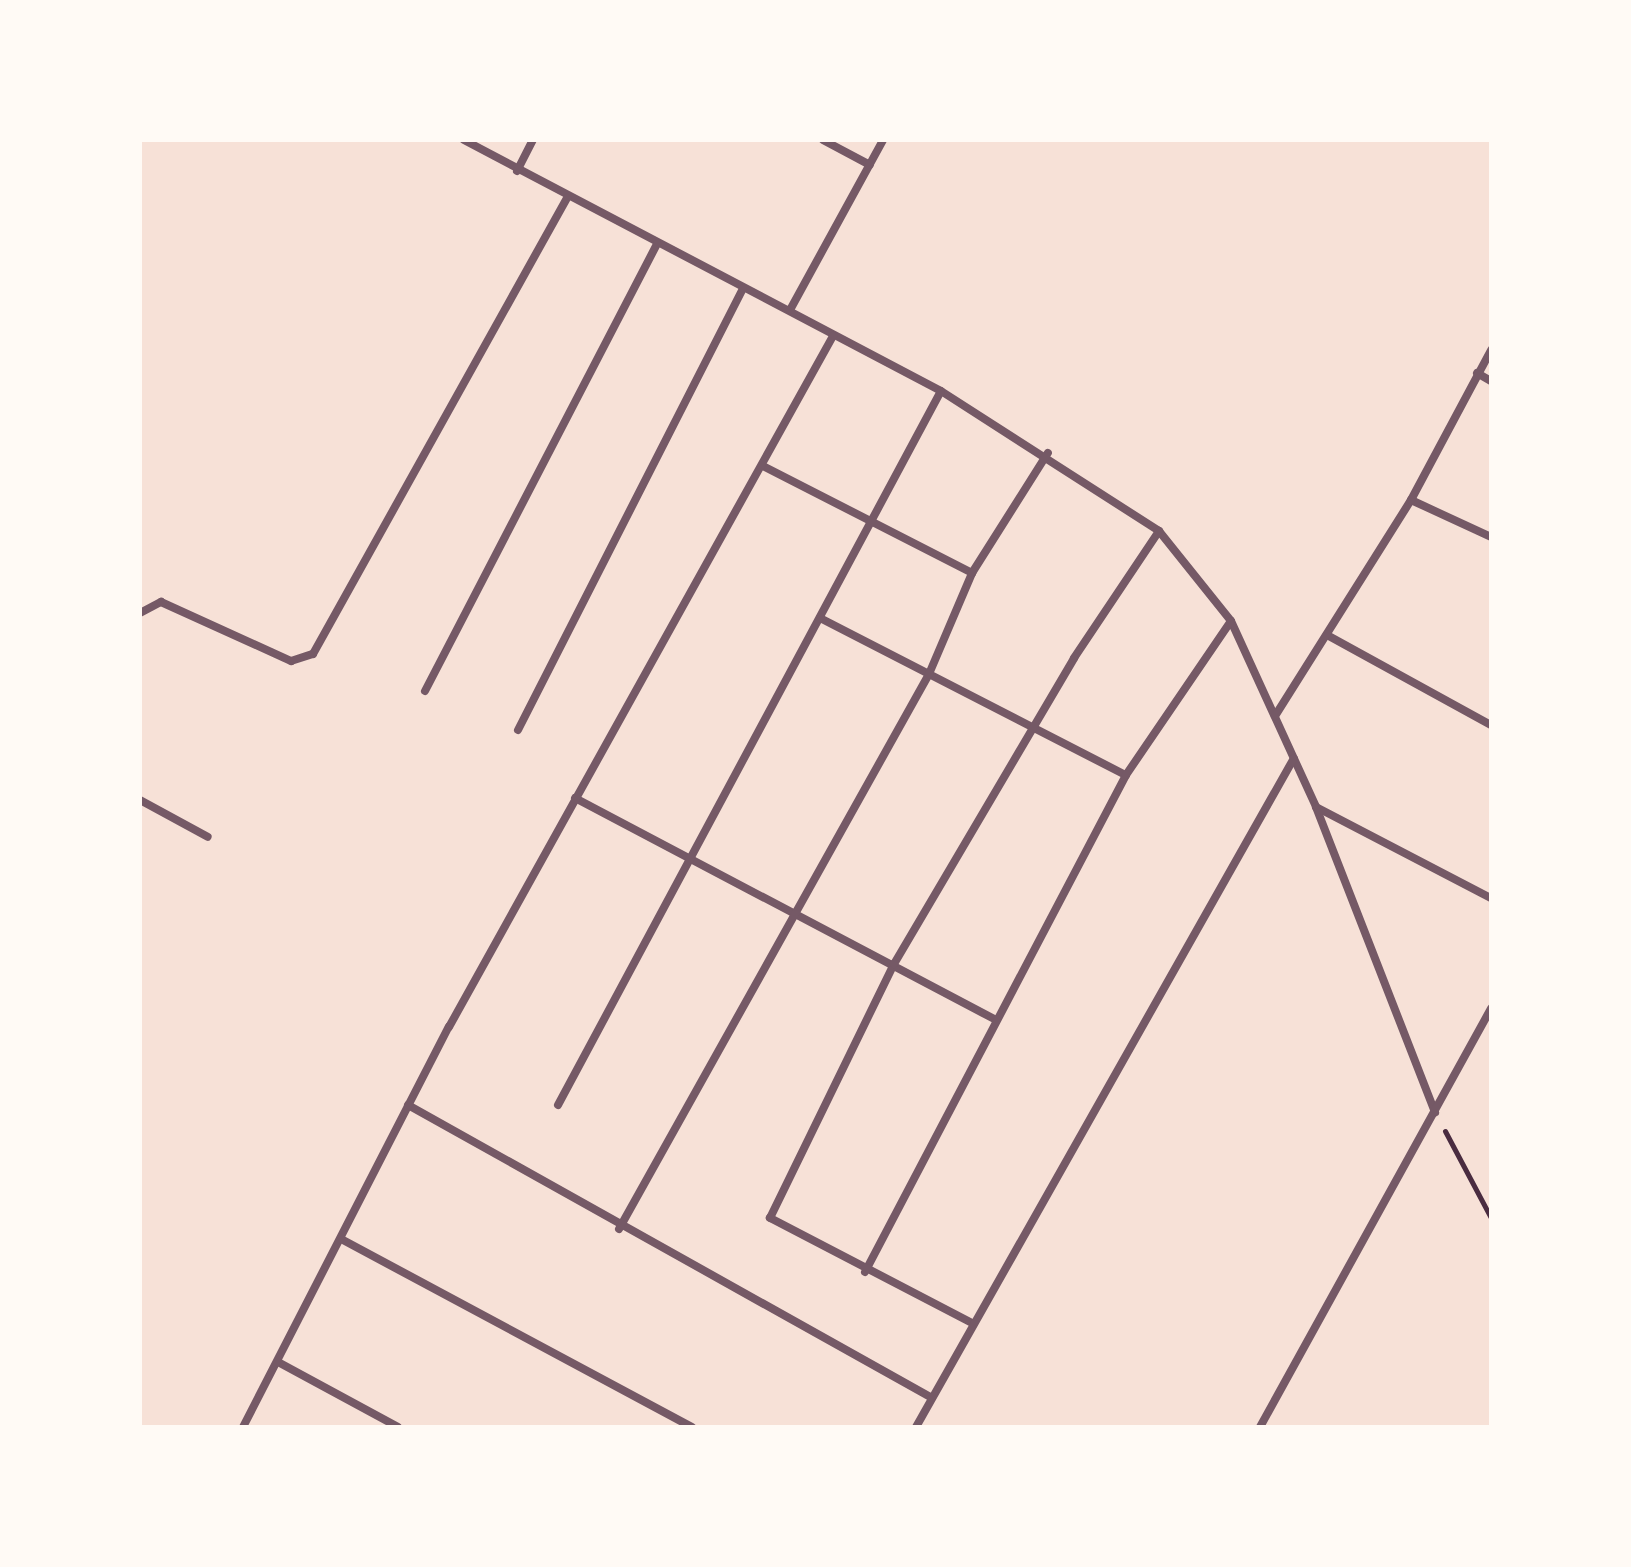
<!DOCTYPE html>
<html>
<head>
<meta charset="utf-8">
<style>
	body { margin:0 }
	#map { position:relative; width:1631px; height:1567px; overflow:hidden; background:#f7e1d7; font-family:"PT Sans Narrow",sans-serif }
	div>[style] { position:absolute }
	.path>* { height:5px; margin:-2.5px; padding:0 2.5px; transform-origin:2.5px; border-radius:2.5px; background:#4a2c40 }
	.minor>* { height:8px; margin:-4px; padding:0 4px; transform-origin:4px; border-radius:4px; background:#755966 }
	span { translate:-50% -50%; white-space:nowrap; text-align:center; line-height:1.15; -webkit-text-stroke:6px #fffaf5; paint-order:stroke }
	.frame { position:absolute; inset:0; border:142px solid #fffaf5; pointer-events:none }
</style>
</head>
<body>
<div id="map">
	<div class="path">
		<i style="left:1445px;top:1131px;width:98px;rotate:62.1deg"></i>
	</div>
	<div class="minor">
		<i style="left:464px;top:140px;width:539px;rotate:27.75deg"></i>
		<i style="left:941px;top:391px;width:259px;rotate:32.7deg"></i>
		<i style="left:1159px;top:531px;width:115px;rotate:51.3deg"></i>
		<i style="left:1231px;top:621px;width:205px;rotate:65.4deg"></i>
		<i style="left:1316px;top:807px;width:328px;rotate:68.7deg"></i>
		<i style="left:823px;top:140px;width:53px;rotate:28deg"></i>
		<i style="left:517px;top:171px;width:35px;rotate:-63deg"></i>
		<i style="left:790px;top:310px;width:194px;rotate:-61.3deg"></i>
		<i style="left:1477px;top:373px;width:16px;rotate:30deg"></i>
		<i style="left:763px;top:466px;width:235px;rotate:27.1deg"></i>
		<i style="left:1411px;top:500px;width:88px;rotate:24.8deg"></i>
		<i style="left:140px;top:613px;width:24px;rotate:-28deg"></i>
		<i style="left:161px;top:602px;width:143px;rotate:24.4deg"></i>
		<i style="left:291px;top:661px;width:23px;rotate:-18deg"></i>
		<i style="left:313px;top:654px;width:522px;rotate:-60.88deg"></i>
		<i style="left:820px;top:618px;width:344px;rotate:27.2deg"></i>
		<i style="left:1327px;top:635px;width:187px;rotate:28.8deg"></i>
		<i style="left:425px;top:691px;width:504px;rotate:-62.57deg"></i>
		<i style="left:1275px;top:716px;width:255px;rotate:-57.8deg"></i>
		<i style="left:1411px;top:500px;width:170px;rotate:-61.9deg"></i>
		<i style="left:518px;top:730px;width:495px;rotate:-63deg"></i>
		<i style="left:575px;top:798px;width:474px;rotate:27.8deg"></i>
		<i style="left:140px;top:800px;width:77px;rotate:28.6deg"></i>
		<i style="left:1316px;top:807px;width:197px;rotate:27.5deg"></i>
		<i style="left:408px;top:1105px;width:600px;rotate:29.21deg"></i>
		<i style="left:558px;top:1105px;width:810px;rotate:-61.79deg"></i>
		<i style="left:619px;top:1229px;width:636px;rotate:-60.81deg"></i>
		<i style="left:929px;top:674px;width:110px;rotate:-66.9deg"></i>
		<i style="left:972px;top:573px;width:142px;rotate:-57.7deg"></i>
		<i style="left:343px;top:1240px;width:396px;rotate:28.2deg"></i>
		<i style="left:865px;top:1272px;width:561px;rotate:-62.29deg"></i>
		<i style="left:1126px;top:775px;width:186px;rotate:-55.7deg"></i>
		<i style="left:972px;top:1323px;width:228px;rotate:-152.5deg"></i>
		<i style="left:770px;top:1218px;width:283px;rotate:-64deg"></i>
		<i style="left:894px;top:964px;width:355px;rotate:-59.5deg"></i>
		<i style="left:1074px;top:658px;width:153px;rotate:-56.2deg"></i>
		<i style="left:278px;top:1362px;width:136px;rotate:28.4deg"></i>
		<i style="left:243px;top:1427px;width:450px;rotate:-62.8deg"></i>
		<i style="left:449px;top:1027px;width:791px;rotate:-60.94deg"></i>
		<i style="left:916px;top:1427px;width:768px;rotate:-60.53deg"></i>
		<i style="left:1260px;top:1427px;width:478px;rotate:-61.1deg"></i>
	</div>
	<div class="frame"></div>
</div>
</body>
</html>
